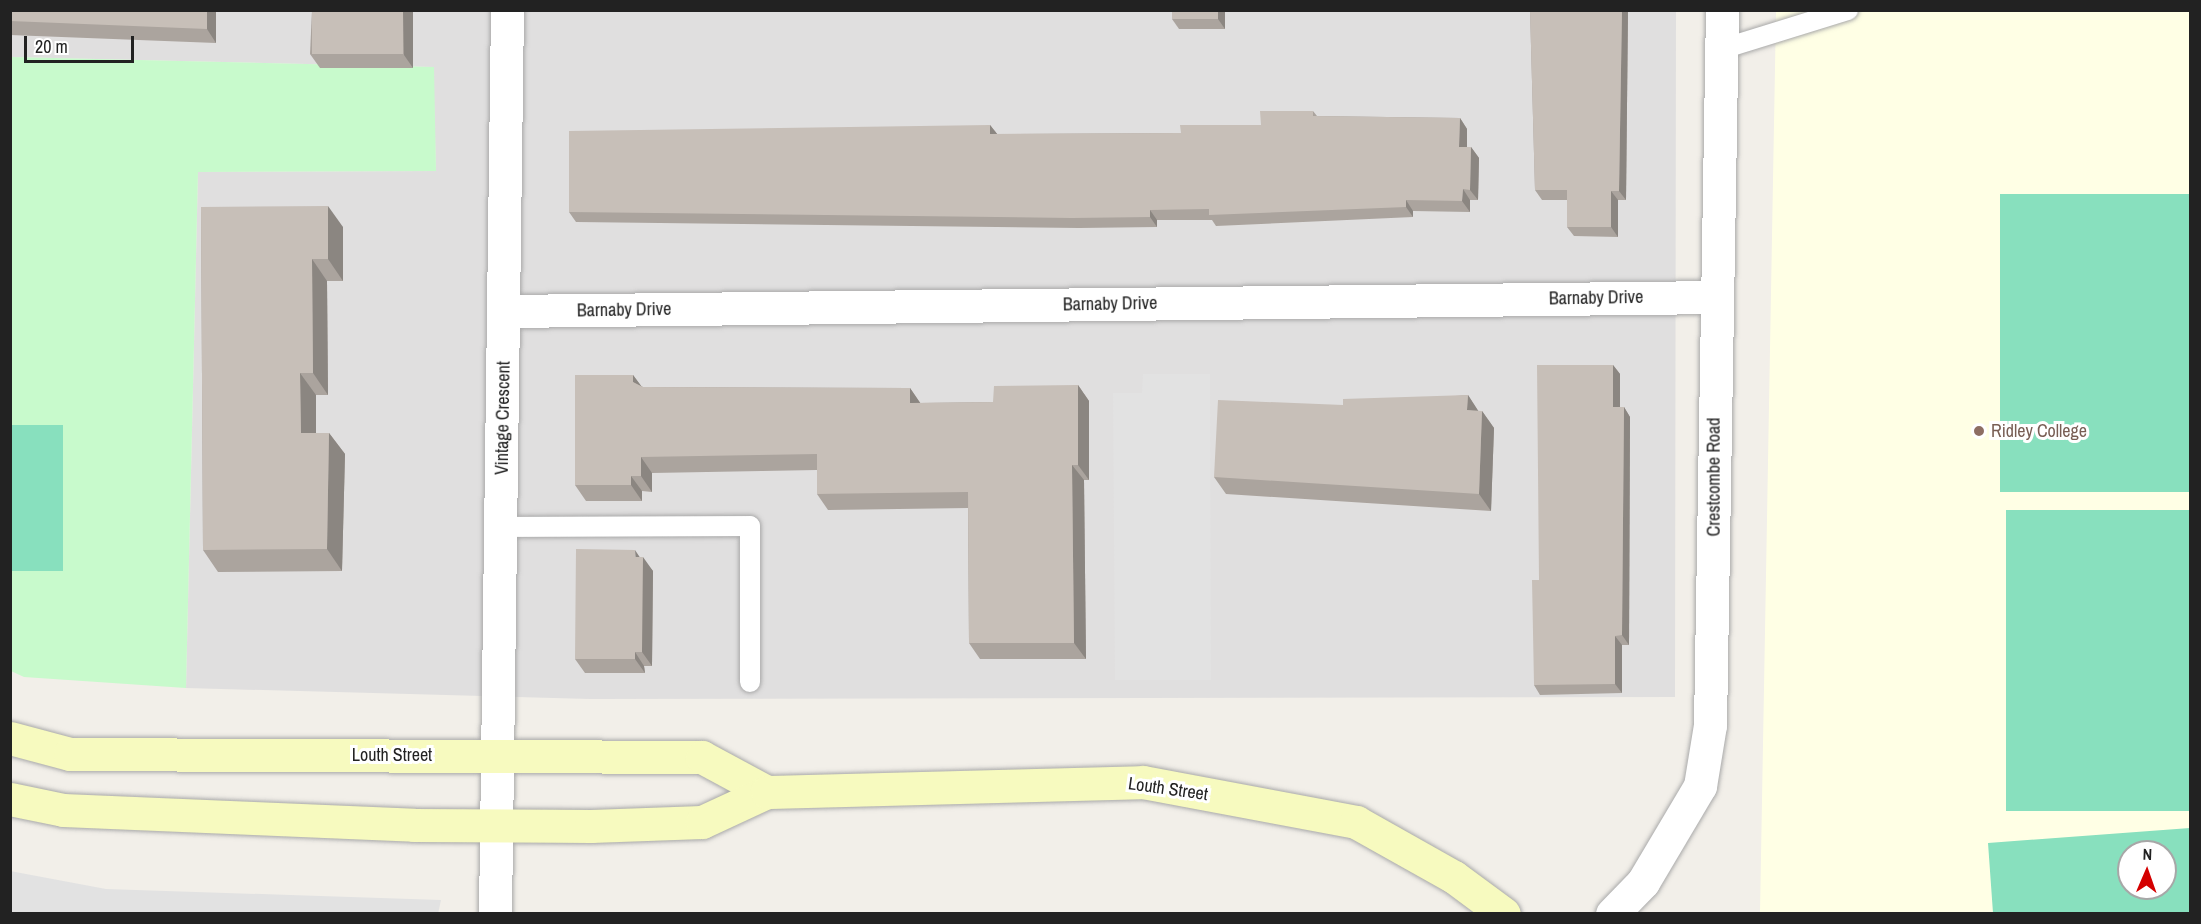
<!DOCTYPE html>
<html>
<head>
<meta charset="utf-8">
<style>
	body { margin:0 }
	#map { position:relative; width:2201px; height:924px; overflow:hidden; background:#f2efe9; font-family:"Archivo Narrow",sans-serif }
	div>[style] { position:absolute }
	.residential>* { inset:0; background:#e0dfdf }
	.education>* { inset:0; background:#ffffe5 }
	.park>* { inset:0; background:#c8facc }
	.pitch>* { inset:0; background:#88e0be; transform-origin:0 0 }
	.parking>* { inset:0; background:#e2e2e2 }
	.roads { filter:drop-shadow(0 0 2px #a9a9a9) drop-shadow(0 0 2px #a9a9a9) }
	.service>* { height:20px; margin:-10px; padding:0 10px; transform-origin:10px; border-radius:10px; background:#fff }
	.minor>* { height:33px; margin:-16.5px; padding:0 16.5px; transform-origin:16.5px; border-radius:16.5px; background:#fff }
	.secondary>* { height:33px; margin:-16.5px; padding:0 16.5px; transform-origin:16.5px; border-radius:16.5px; background:#f7fabf }
	.wall>* { inset:0; background:#aba49e }
	.shaded-wall>* { inset:0; background:#8b8681 }
	.building>* { inset:0; background:#c7bfb8; transform-origin:0 0 }
	.dots>* { width:16px; height:16px; translate:-50% -50%; box-sizing:border-box; border:3px solid #fff; border-radius:50% }
	span { translate:-50% -50%; white-space:nowrap; text-align:center; line-height:1.15; -webkit-text-stroke:6px #fff; paint-order:stroke }
	.street-label { font-size:18px; color:#222 }
	.education-label { font-size:18px; color:#785e54 }
	.left { translate:0 -50%; text-align:left }
	.frame { position:absolute; inset:0; border:12px solid #222; pointer-events:none }
	.north { position:absolute; left:2117px; top:840px; width:60px; height:60px; box-sizing:border-box; background:#fff; border:2px solid #a7a7a7; border-radius:50%; rotate:2deg; font-size:16px; font-weight:700; line-height:24px; text-align:center; color:#222 }
	.north::after { content:''; display:block; margin:auto; width:21px; height:27px; background:#d40000; clip-path:polygon(50% 0,100% 100%,50% 72%,0 100%) }
	.scale { position:absolute; left:24px; top:36px; width:110px; height:27px; box-sizing:border-box; border:3px solid #222; border-top:0; padding-left:8px; font-size:18px; line-height:21px; white-space:nowrap; color:#222; -webkit-text-stroke:4px #fff; paint-order:stroke }
</style>
</head>
<body>
<div id="map">
	<div class="residential">
		<i style="clip-path:polygon(11px 10px,1676px 11px,1675px 697px,590px 699px,186px 688px,198px 172px,436px 171px,433px 67px,11px 57px)"></i>
	</div>
	<div class="education">
		<i style="clip-path:polygon(evenodd,1776px 11px,2190px 11px,2190px 913px,1760px 913px,1776px 11px,2129px 852px,2165px 852px,2165px 888px,2129px 888px,2129px 852px)"></i>
	</div>
	<div class="park">
		<i style="clip-path:polygon(11px 57px,434px 67px,436px 171px,198px 172px,186px 688px,24px 677px,11px 671px)"></i>
	</div>
	<div class="pitch">
		<i style="left:2190px;top:194px;width:298px;height:190px;rotate:90deg"></i>
		<i style="left:11px;top:425px;width:52px;height:146px"></i>
		<i style="left:2190px;top:510px;width:301px;height:184px;rotate:90deg"></i>
		<i style="clip-path:polygon(evenodd,2190px 828px,2190px 913px,1993px 913px,1988px 843px,2190px 828px,2129px 852px,2165px 852px,2165px 888px,2129px 888px,2129px 852px)"></i>
	</div>
	<div class="parking">
		<i style="clip-path:polygon(1143px 374px,1210px 374px,1211px 680px,1115px 680px,1113px 393px,1142px 393px)"></i>
		<i style="clip-path:polygon(10px 871px,106px 889px,441px 900px,438px 914px,11px 913px)"></i>
	</div>
	<div class="roads">
		<div class="service">
			<i style="left:1722px;top:49px;width:132px;rotate:-17.2deg"></i>
			<i style="left:501px;top:527px;width:249px;rotate:-0.2deg"></i>
			<i style="left:750px;top:526px;width:156px;rotate:90deg"></i>
		</div>
		<div class="minor">
			<i style="left:505px;top:311px;width:1210px;rotate:-0.66deg"></i>
			<i style="left:495px;top:914px;width:904px;rotate:-89.24deg"></i>
			<i style="left:1612px;top:914px;width:45px;rotate:-45.9deg"></i>
			<i style="left:1643px;top:882px;width:112px;rotate:-59.3deg"></i>
			<i style="left:1700px;top:786px;width:62px;rotate:-80.7deg"></i>
			<i style="left:1710px;top:725px;width:715px;rotate:-89.04deg"></i>
		</div>
		<div class="secondary">
			<i style="left:10px;top:738px;width:62px;rotate:14.9deg"></i>
			<i style="left:70px;top:754px;width:632px;rotate:0.27deg"></i>
			<i style="left:702px;top:757px;width:74px;rotate:28.3deg"></i>
			<i style="left:10px;top:799px;width:54px;rotate:11.7deg"></i>
			<i style="left:63px;top:810px;width:351px;rotate:2.4deg"></i>
			<i style="left:414px;top:825px;width:177px;rotate:0.3deg"></i>
			<i style="left:591px;top:826px;width:111px;rotate:-2.1deg"></i>
			<i style="left:702px;top:822px;width:72px;rotate:-24.8deg"></i>
			<i style="left:767px;top:792px;width:376px;rotate:-1.5deg"></i>
			<i style="left:1143px;top:782px;width:217px;rotate:10.6deg"></i>
			<i style="left:1356px;top:822px;width:112px;rotate:29.3deg"></i>
			<i style="left:1454px;top:877px;width:62px;rotate:36.5deg"></i>
		</div>
	</div>
	<div class="wall">
		<i style="clip-path:polygon(10px 10px,216px 10px,216px 43px,10px 35px)"></i>
		<i style="clip-path:polygon(312px 10px,413px 10px,413px 68px,320px 68px,310px 54px)"></i>
		<i style="clip-path:polygon(1172px 10px,1225px 10px,1225px 29px,1179px 29px,1172px 19px)"></i>
		<i style="clip-path:polygon(1530px 10px,1628px 10px,1626px 200px,1618px 200px,1618px 237px,1574px 236px,1567px 227px,1567px 200px,1542px 200px,1535px 190px)"></i>
		<i style="clip-path:polygon(1313px 111px,1317px 116px,1460px 118px,1467px 129px,1467px 147px,1471px 147px,1479px 158px,1478px 200px,1470px 200px,1470px 212px,1413px 211px,1413px 217px,1216px 226px,1212px 220px,1157px 220px,1157px 227px,1079px 228px,576px 222px,569px 212px,990px 125px,997px 134px,1181px 133px,1261px 125px)"></i>
		<i style="clip-path:polygon(201px 207px,343px 227px,343px 281px,327px 281px,328px 395px,316px 395px,316px 433px,329px 433px,345px 454px,342px 571px,218px 572px,203px 550px)"></i>
		<i style="clip-path:polygon(1613px 365px,1620px 374px,1620px 407px,1624px 407px,1630px 417px,1629px 645px,1622px 645px,1622px 693px,1540px 695px,1534px 685px)"></i>
		<i style="clip-path:polygon(633px 375px,641px 386px,643px 387px,910px 388px,920px 403px,993px 402px,1078px 385px,1089px 401px,1089px 480px,1084px 480px,1086px 659px,980px 659px,969px 643px,968px 508px,828px 510px,817px 494px,817px 470px,652px 473px,652px 492px,642px 491px,642px 501px,586px 501px,575px 485px)"></i>
		<i style="clip-path:polygon(1468px 395px,1478px 411px,1482px 411px,1494px 428px,1491px 511px,1226px 494px,1214px 477px,1343px 405px)"></i>
		<i style="clip-path:polygon(640px 557px,653px 571px,652px 666px,644px 666px,645px 673px,585px 673px,575px 659px)"></i>
	</div>
	<div class="shaded-wall">
		<i style="clip-path:polygon(207px 10px,216px 10px,216px 43px,207px 29px)"></i>
		<i style="clip-path:polygon(403px 10px,413px 10px,413px 68px,404px 55px)"></i>
		<i style="clip-path:polygon(1218px 10px,1225px 10px,1225px 29px,1218px 19px)"></i>
		<i style="clip-path:polygon(1622px 10px,1628px 10px,1626px 200px,1619px 191px)"></i>
		<i style="clip-path:polygon(1460px 118px,1467px 129px,1467px 157px,1459px 147px)"></i>
		<i style="clip-path:polygon(990px 125px,998px 135px,990px 134px)"></i>
		<i style="clip-path:polygon(1471px 147px,1479px 158px,1478px 200px,1470px 190px)"></i>
		<i style="clip-path:polygon(1463px 189px,1470px 200px,1470px 212px,1462px 201px)"></i>
		<i style="clip-path:polygon(1611px 191px,1618px 200px,1618px 237px,1611px 227px)"></i>
		<i style="clip-path:polygon(1406px 200px,1413px 211px,1413px 217px,1406px 207px)"></i>
		<i style="clip-path:polygon(328px 206px,343px 227px,343px 281px,328px 259px)"></i>
		<i style="clip-path:polygon(1150px 210px,1157px 220px,1157px 227px,1150px 217px)"></i>
		<i style="clip-path:polygon(312px 259px,327px 281px,328px 395px,313px 373px)"></i>
		<i style="clip-path:polygon(1613px 365px,1620px 374px,1620px 417px,1613px 407px)"></i>
		<i style="clip-path:polygon(300px 373px,316px 395px,316px 455px,301px 433px)"></i>
		<i style="clip-path:polygon(633px 375px,645px 391px,633px 382px)"></i>
		<i style="clip-path:polygon(1078px 385px,1089px 401px,1089px 480px,1078px 465px)"></i>
		<i style="clip-path:polygon(910px 388px,921px 404px,910px 403px)"></i>
		<i style="clip-path:polygon(1468px 395px,1479px 412px,1467px 410px)"></i>
		<i style="clip-path:polygon(1624px 407px,1630px 417px,1629px 645px,1622px 635px)"></i>
		<i style="clip-path:polygon(1482px 411px,1494px 428px,1491px 511px,1479px 494px)"></i>
		<i style="clip-path:polygon(329px 433px,345px 454px,342px 571px,327px 549px)"></i>
		<i style="clip-path:polygon(641px 457px,652px 473px,652px 492px,641px 476px)"></i>
		<i style="clip-path:polygon(1072px 465px,1084px 480px,1086px 659px,1074px 643px)"></i>
		<i style="clip-path:polygon(631px 476px,642px 491px,642px 501px,631px 485px)"></i>
		<i style="clip-path:polygon(635px 550px,643px 562px,643px 557px,653px 571px,652px 666px,642px 652px)"></i>
		<i style="clip-path:polygon(1615px 636px,1622px 645px,1622px 693px,1615px 684px)"></i>
		<i style="clip-path:polygon(635px 652px,644px 666px,645px 673px,635px 659px)"></i>
	</div>
	<div class="building">
		<i style="clip-path:polygon(10px 10px,207px 10px,207px 29px,10px 21px)"></i>
		<i style="left:312px;top:10px;width:91px;height:44px"></i>
		<i style="left:1172px;top:10px;width:46px;height:9px"></i>
		<i style="clip-path:polygon(1530px 10px,1622px 10px,1619px 191px,1611px 191px,1611px 227px,1567px 227px,1567px 190px,1535px 190px)"></i>
		<i style="clip-path:polygon(1260px 111px,1313px 111px,1313px 116px,1460px 118px,1459px 147px,1471px 147px,1470px 190px,1463px 189px,1462px 201px,1406px 200px,1406px 207px,1209px 215px,1209px 209px,1150px 210px,1150px 217px,1072px 218px,569px 212px,569px 131px,990px 125px,990px 134px,1181px 133px,1180px 125px,1261px 125px)"></i>
		<i style="clip-path:polygon(328px 206px,328px 259px,312px 259px,313px 373px,300px 373px,301px 433px,329px 433px,327px 549px,203px 550px,201px 207px)"></i>
		<i style="clip-path:polygon(1537px 365px,1613px 365px,1613px 407px,1624px 407px,1622px 635px,1615px 636px,1615px 684px,1534px 685px,1532px 580px,1539px 580px)"></i>
		<i style="clip-path:polygon(575px 375px,633px 375px,633px 382px,643px 387px,910px 388px,910px 403px,993px 402px,994px 386px,1078px 385px,1078px 465px,1072px 465px,1074px 643px,969px 643px,968px 492px,817px 494px,817px 454px,641px 457px,641px 476px,631px 476px,631px 485px,575px 485px)"></i>
		<i style="clip-path:polygon(1468px 395px,1467px 410px,1482px 411px,1479px 494px,1214px 477px,1218px 400px,1343px 405px,1343px 399px)"></i>
		<i style="clip-path:polygon(576px 549px,635px 550px,635px 557px,643px 557px,642px 652px,635px 652px,635px 659px,575px 659px)"></i>
	</div>
	<div class="dots">
		<i style="left:1979px;top:431px;background:#8d6e63"></i>
	</div>
	<div class="street-label">
		<span style="left:1596px;top:298px;rotate:-1deg">Barnaby Drive</span>
		<span style="left:1110px;top:304px;rotate:-1deg">Barnaby Drive</span>
		<span style="left:624px;top:310px;rotate:-1deg">Barnaby Drive</span>
		<span style="left:503px;top:418px;rotate:-89deg">Vintage Crescent</span>
		<span style="left:1714px;top:477px;rotate:-90deg">Crestcombe Road</span>
		<span style="left:392px;top:755px">Louth Street</span>
		<span style="left:1168px;top:789px;rotate:8deg">Louth Street</span>
	</div>
	<div class="education-label">
		<span class="left" style="left:1991px;top:431px">Ridley College</span>
	</div>
	<div class="frame"></div>
	<div class="north">N</div>
	<div class="scale">20 m</div>
</div>
</body>
</html>
